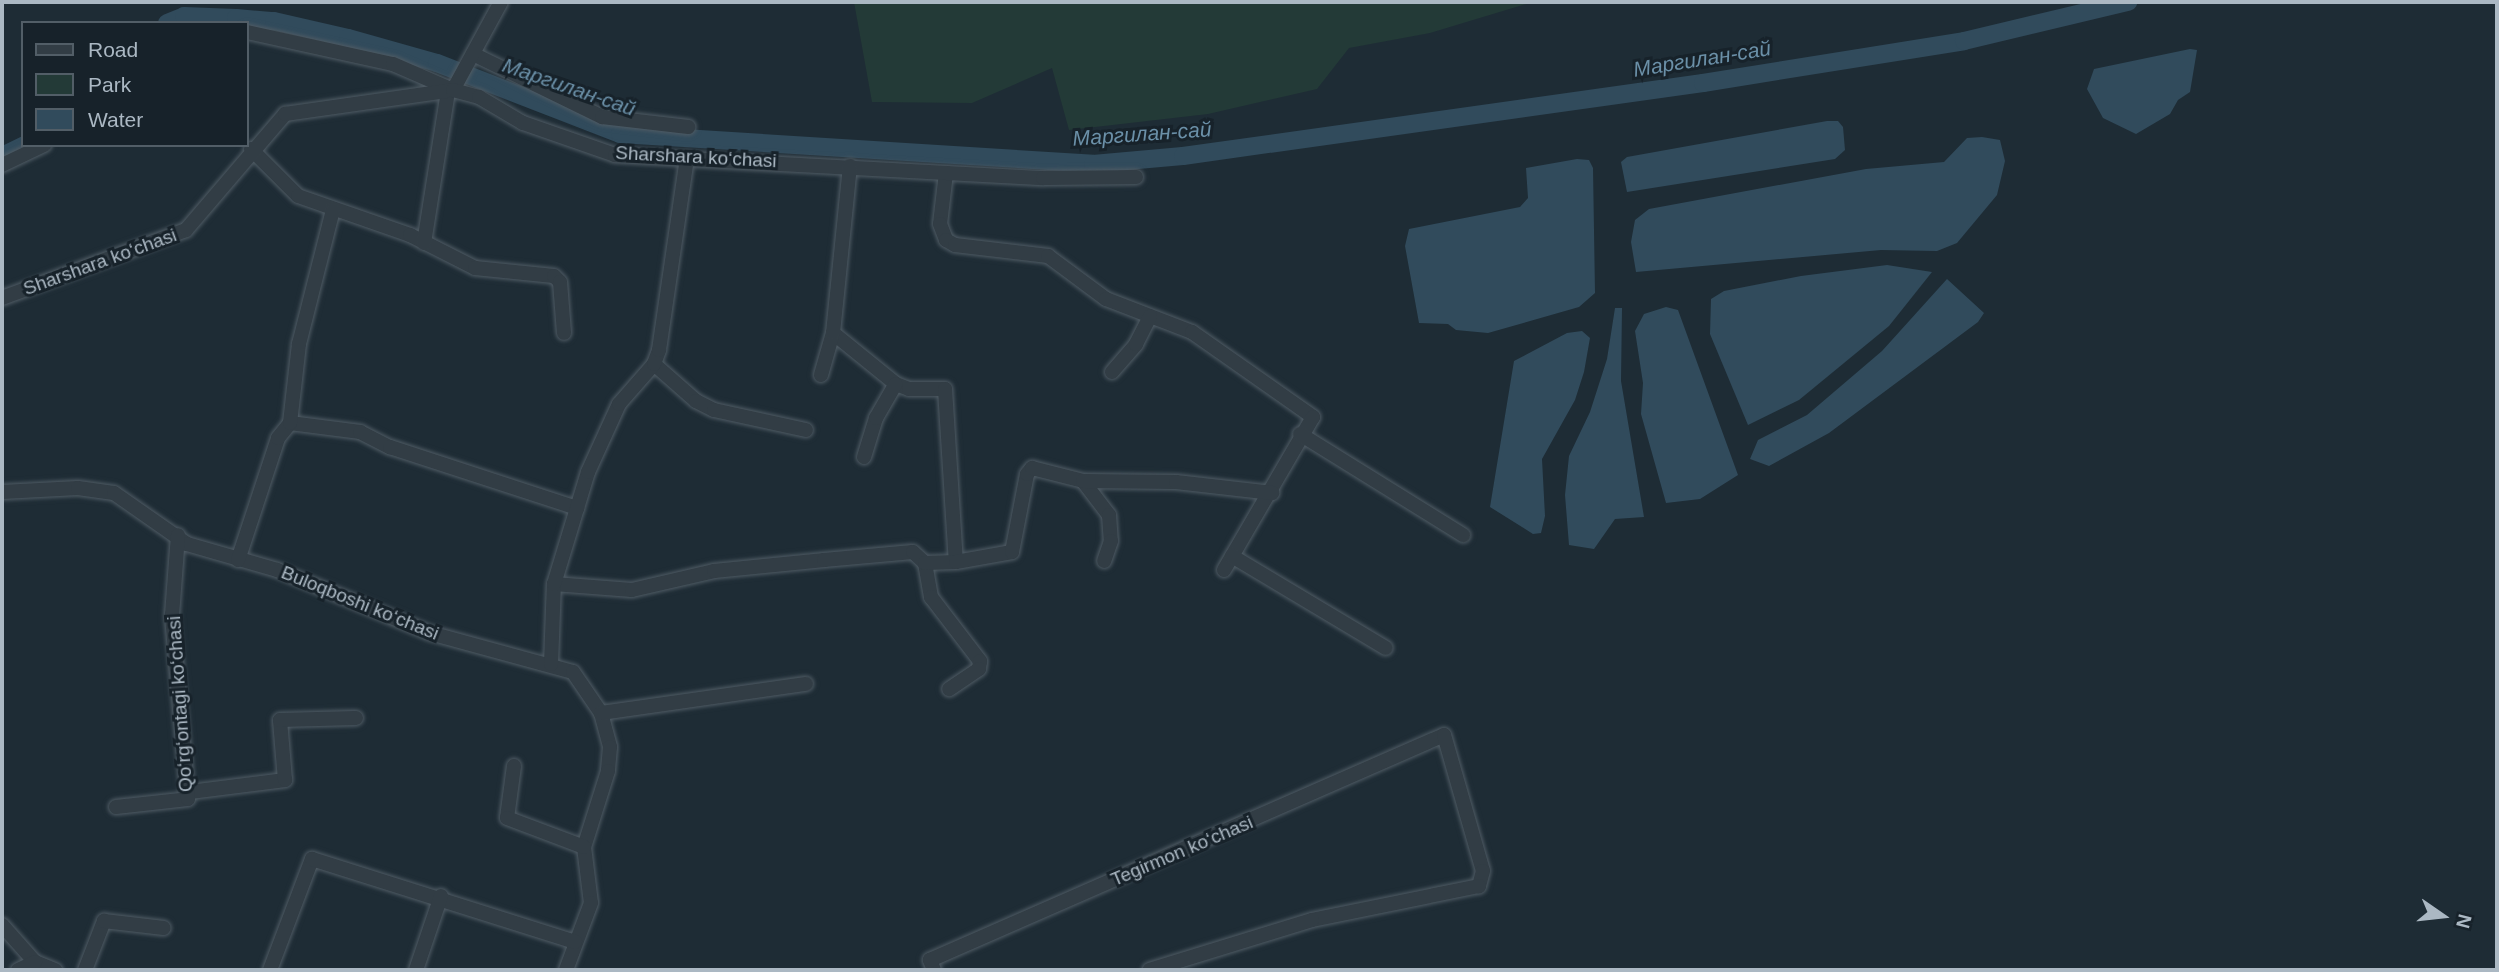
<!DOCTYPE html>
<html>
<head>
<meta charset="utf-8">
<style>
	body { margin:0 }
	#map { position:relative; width:2499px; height:972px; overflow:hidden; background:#1e2c35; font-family:Arial,sans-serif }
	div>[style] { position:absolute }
	.green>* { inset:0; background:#233a37 }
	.water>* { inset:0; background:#314b5c }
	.river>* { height:18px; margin:-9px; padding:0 9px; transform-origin:9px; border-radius:9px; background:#314b5c }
	.roads { filter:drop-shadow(0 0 2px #4f5b64) drop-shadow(0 0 2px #4f5b64) }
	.minor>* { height:14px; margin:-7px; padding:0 7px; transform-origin:7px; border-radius:7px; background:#323d45 }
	span { translate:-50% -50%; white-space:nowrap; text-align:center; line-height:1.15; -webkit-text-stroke:6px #17222a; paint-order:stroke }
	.street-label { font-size:19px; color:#abb8c3 }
	.water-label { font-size:21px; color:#6b90a8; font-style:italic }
	.frame { position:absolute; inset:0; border:4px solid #abb8c3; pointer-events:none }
	.legend { position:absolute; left:21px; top:21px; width:228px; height:126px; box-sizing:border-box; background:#17222a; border:2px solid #525e67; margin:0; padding:9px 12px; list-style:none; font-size:21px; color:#abb8c3 }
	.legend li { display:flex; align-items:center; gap:14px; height:35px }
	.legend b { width:35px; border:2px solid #525e67 }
	.north { position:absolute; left:2408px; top:881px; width:70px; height:70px; -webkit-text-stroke:5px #17222a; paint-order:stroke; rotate:104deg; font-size:19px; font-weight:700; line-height:28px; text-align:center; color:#abb8c3 }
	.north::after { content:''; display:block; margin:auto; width:24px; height:32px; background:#abb8c3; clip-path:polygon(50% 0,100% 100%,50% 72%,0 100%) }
</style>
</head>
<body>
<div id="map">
	<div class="green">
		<i style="clip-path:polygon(854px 2px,1533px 2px,1430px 33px,1349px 48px,1317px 89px,1208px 114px,1069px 130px,1052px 68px,972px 103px,872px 102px)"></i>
	</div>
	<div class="water">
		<i style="clip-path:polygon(2190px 49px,2197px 50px,2190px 92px,2178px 100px,2170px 114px,2136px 134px,2103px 118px,2087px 89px,2094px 69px)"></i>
		<i style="clip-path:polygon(1827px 121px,1838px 121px,1843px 127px,1845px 150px,1835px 159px,1627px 192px,1621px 162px,1627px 157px)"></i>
		<i style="clip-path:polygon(1982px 137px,2000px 140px,2005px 161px,1997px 195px,1957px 243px,1937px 251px,1881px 250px,1636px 272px,1631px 242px,1635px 220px,1649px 209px,1866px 169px,1944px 162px,1967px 138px)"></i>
		<i style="clip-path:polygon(1577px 159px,1589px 160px,1593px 168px,1595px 293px,1579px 307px,1488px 333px,1456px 330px,1448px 324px,1419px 323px,1405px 246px,1409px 229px,1520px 207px,1528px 198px,1526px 168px)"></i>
		<i style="clip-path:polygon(1887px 265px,1932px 272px,1889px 326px,1799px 400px,1748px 425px,1710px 334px,1711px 299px,1724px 291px,1801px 276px)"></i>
		<i style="clip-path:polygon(1947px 279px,1984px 313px,1978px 322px,1829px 433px,1769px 466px,1750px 459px,1758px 440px,1807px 415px,1882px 351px)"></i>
		<i style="clip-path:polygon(1666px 307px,1678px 310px,1738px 475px,1700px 499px,1666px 503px,1641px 414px,1643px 383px,1635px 331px,1644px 314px)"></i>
		<i style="clip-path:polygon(1615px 308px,1622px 308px,1621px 381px,1644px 517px,1615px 519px,1594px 549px,1569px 545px,1565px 495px,1569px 456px,1590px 412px,1607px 359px)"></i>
		<i style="clip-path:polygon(1582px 331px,1590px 338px,1584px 372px,1575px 400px,1542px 459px,1545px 516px,1541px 533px,1533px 534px,1490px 507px,1514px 361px,1567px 333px)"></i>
	</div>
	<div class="river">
		<i style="left:167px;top:23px;width:18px;rotate:-22deg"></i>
		<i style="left:184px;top:16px;width:52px;rotate:2.2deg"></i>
		<i style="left:236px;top:18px;width:38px;rotate:5deg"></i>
		<i style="left:274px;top:21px;width:76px;rotate:12.9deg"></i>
		<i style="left:348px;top:38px;width:92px;rotate:15.7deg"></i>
		<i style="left:437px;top:63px;width:196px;rotate:21.2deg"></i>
		<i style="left:620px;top:134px;width:474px;rotate:3.6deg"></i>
		<i style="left:1093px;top:164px;width:90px;rotate:-5.1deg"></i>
		<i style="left:1183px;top:156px;width:525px;rotate:-7.99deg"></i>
		<i style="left:1703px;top:83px;width:264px;rotate:-9.1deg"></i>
		<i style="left:1964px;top:41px;width:169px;rotate:-13.4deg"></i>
		<i style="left:2px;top:156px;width:25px;rotate:-26deg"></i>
	</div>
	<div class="roads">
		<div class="minor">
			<i style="left:247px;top:32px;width:149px;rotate:12.4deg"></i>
			<i style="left:393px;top:64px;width:65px;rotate:23.4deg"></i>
			<i style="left:473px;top:54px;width:144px;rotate:26deg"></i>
			<i style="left:602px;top:117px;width:87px;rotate:6.6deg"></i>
			<i style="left:453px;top:90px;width:100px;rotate:-61.4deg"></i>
			<i style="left:251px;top:149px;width:66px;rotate:45deg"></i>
			<i style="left:298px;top:196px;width:119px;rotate:19.2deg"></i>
			<i style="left:410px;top:235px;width:73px;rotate:26.9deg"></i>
			<i style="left:475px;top:268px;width:79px;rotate:5.8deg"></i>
			<i style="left:554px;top:276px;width:8px;rotate:45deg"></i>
			<i style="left:560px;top:282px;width:51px;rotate:85.5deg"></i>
			<i style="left:2px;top:165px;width:47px;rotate:-25.5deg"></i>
			<i style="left:946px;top:173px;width:51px;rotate:96.7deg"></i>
			<i style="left:940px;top:224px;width:17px;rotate:69deg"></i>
			<i style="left:946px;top:240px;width:10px;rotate:29deg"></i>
			<i style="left:955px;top:245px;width:94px;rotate:6.7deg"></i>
			<i style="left:1048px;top:256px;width:72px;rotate:36.6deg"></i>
			<i style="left:1106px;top:299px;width:92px;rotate:21deg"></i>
			<i style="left:1192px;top:332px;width:148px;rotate:35.1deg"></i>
			<i style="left:1313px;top:417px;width:177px;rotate:120.2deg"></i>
			<i style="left:424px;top:243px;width:153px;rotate:-81deg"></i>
			<i style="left:2px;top:298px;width:196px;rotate:-20.3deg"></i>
			<i style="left:186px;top:230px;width:153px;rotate:-49.5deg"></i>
			<i style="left:285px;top:114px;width:170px;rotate:-8.1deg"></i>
			<i style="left:453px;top:90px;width:27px;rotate:15deg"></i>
			<i style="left:479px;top:97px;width:51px;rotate:30.6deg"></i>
			<i style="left:523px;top:123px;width:97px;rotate:19.2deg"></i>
			<i style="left:615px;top:155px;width:429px;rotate:3.1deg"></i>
			<i style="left:1043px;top:178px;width:93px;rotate:-0.6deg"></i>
			<i style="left:833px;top:333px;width:81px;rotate:39deg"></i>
			<i style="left:896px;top:384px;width:14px;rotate:21deg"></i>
			<i style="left:909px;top:389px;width:36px"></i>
			<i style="left:945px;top:389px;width:173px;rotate:86.4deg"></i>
			<i style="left:654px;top:364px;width:56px;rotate:41.4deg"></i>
			<i style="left:696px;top:401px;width:20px;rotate:27deg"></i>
			<i style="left:714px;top:410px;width:94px;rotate:12.3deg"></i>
			<i style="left:1112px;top:372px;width:37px;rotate:-49deg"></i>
			<i style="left:1136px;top:344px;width:31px;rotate:-63deg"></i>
			<i style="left:821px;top:375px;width:44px;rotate:-74.1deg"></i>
			<i style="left:833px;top:333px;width:168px;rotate:-84.2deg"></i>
			<i style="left:290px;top:423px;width:71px;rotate:7.3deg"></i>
			<i style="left:360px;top:432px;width:34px;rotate:27deg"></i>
			<i style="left:390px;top:447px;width:197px;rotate:18.1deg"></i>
			<i style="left:1300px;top:434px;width:192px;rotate:31.8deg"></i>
			<i style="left:864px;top:457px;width:41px;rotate:-72.9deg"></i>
			<i style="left:876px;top:418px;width:39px;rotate:-60deg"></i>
			<i style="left:1083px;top:481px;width:43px;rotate:52.6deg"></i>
			<i style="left:1109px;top:515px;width:26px;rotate:86deg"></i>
			<i style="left:1111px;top:541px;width:21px;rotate:109deg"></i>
			<i style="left:2px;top:492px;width:76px;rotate:-3deg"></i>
			<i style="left:78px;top:488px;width:36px;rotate:8deg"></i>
			<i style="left:114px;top:493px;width:89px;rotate:34.9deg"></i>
			<i style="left:187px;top:544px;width:94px;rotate:16.1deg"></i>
			<i style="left:277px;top:570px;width:165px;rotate:22.4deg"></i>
			<i style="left:430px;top:633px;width:148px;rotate:15.3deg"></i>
			<i style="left:573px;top:672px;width:50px;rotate:55.7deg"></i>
			<i style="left:601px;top:713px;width:35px;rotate:75deg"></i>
			<i style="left:610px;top:747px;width:24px;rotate:95deg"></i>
			<i style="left:608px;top:771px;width:80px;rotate:107.5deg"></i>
			<i style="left:584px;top:847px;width:56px;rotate:82.9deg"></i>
			<i style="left:591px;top:903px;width:72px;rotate:110.5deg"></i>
			<i style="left:1232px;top:556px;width:179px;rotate:30.9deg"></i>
			<i style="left:238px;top:560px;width:128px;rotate:-71.8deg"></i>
			<i style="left:278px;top:438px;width:19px;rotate:-51deg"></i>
			<i style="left:290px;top:423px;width:80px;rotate:-83.5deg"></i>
			<i style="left:299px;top:344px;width:138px;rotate:-75.8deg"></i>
			<i style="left:925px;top:563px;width:35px;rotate:80deg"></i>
			<i style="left:931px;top:597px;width:81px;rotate:52.6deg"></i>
			<i style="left:980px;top:661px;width:8px;rotate:97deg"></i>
			<i style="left:979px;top:669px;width:36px;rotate:146deg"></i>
			<i style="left:554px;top:584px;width:78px;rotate:4.4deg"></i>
			<i style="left:632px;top:590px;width:84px;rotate:-13deg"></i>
			<i style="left:714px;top:571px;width:111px;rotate:-5.7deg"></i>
			<i style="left:824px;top:560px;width:89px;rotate:-5.1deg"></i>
			<i style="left:913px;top:552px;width:16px;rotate:43deg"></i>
			<i style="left:925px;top:563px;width:31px;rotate:-2deg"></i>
			<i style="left:956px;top:562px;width:57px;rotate:-10.1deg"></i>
			<i style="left:1012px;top:552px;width:79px;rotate:-79.1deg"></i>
			<i style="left:1027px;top:474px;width:8px;rotate:-50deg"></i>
			<i style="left:1032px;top:468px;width:53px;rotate:14.3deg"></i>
			<i style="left:1083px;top:481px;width:93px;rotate:0.6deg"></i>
			<i style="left:1176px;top:482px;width:97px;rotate:6.5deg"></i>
			<i style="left:551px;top:664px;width:80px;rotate:-87.9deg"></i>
			<i style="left:554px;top:584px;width:117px;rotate:-73.1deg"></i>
			<i style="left:588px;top:472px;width:75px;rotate:-65.5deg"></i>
			<i style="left:619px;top:404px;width:53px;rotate:-48.8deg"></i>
			<i style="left:654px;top:364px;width:15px;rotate:-70deg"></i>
			<i style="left:659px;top:350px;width:194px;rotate:-81.7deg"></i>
			<i style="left:601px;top:713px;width:207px;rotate:-8.1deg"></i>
			<i style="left:514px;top:766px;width:52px;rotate:97.7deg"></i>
			<i style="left:507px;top:818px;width:82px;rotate:20.6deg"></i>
			<i style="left:190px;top:792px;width:96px;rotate:-7.2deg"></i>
			<i style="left:285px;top:780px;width:60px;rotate:-94.8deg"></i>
			<i style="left:280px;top:720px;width:76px;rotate:-1.5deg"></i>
			<i style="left:116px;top:807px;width:72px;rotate:-6.3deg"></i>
			<i style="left:188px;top:799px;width:185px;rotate:-95deg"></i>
			<i style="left:172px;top:615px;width:80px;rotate:-85.7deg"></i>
			<i style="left:2px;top:925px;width:50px;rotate:48.3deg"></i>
			<i style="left:35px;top:962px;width:22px;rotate:22deg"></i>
			<i style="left:18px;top:970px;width:19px;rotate:-25deg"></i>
			<i style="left:85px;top:970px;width:53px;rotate:-68.8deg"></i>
			<i style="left:104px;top:921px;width:60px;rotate:6.7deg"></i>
			<i style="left:270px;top:970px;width:119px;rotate:-69.3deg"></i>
			<i style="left:312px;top:859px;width:276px;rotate:17.5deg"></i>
			<i style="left:416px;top:970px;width:78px;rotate:-71.3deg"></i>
			<i style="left:934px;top:970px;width:11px;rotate:-112deg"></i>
			<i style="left:930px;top:960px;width:561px;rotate:-23.64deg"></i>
			<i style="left:1444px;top:735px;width:141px;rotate:74deg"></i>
			<i style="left:1483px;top:871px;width:16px;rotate:105deg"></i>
			<i style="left:1479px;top:886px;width:170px;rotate:168.5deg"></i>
			<i style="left:1312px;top:920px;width:170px;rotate:162.9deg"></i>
		</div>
	</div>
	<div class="street-label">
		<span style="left:696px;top:157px;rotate:3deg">Sharshara koʻchasi</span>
		<span style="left:100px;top:262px;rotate:-20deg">Sharshara koʻchasi</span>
		<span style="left:360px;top:603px;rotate:22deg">Buloqboshi koʻchasi</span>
		<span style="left:180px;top:704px;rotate:-94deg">Qoʻrgʻontagi koʻchasi</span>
		<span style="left:1182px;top:851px;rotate:-23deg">Tegirmon koʻchasi</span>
	</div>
	<div class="water-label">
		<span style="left:1702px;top:59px;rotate:-9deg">Маргилан-сай</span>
		<span style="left:569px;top:87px;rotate:19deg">Маргилан-сай</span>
		<span style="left:1142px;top:134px;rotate:-4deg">Маргилан-сай</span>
	</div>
	<div class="frame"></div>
	<ul class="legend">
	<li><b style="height:9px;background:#323d45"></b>Road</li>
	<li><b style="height:19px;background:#233a37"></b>Park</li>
	<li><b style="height:19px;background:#314b5c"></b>Water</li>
	</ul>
	<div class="north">N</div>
</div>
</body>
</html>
